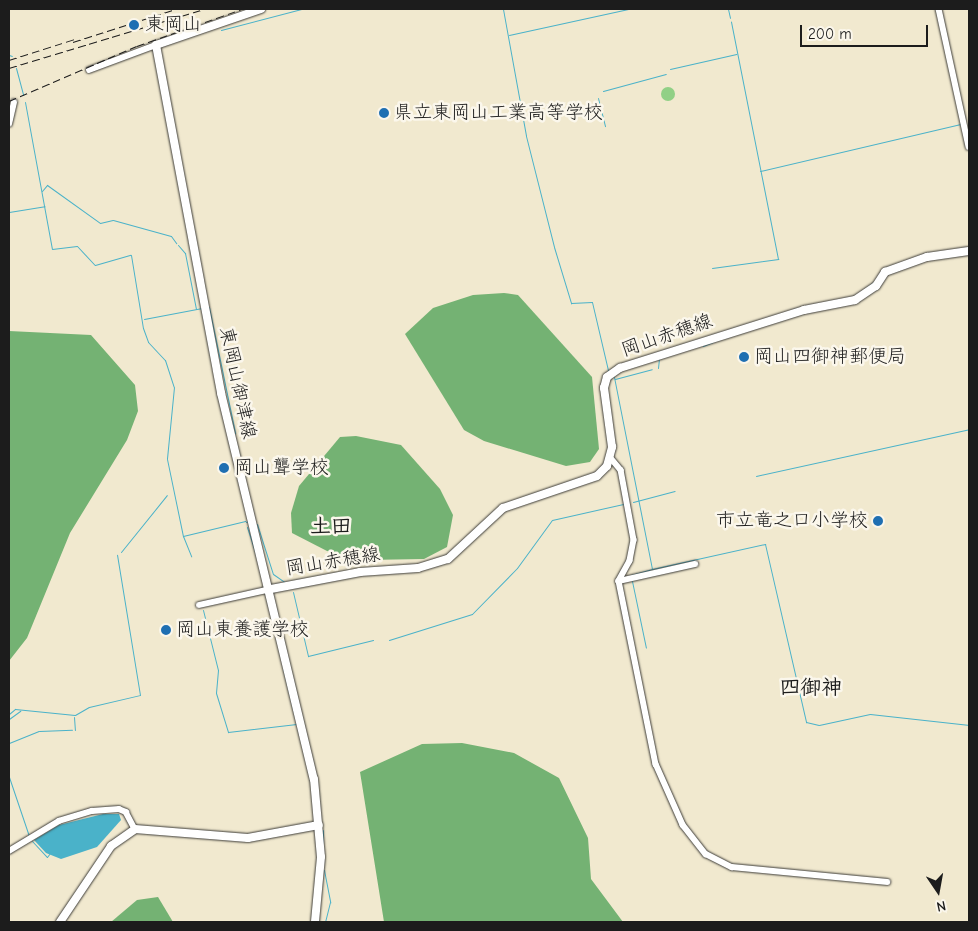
<!DOCTYPE html>
<html>
<head>
<meta charset="utf-8">
<style>
	body { margin:0 }
	#map { position:relative; width:978px; height:931px; overflow:hidden; background:#f1e9cf; font-family:"Comic Neue","Klee One",sans-serif }
	div>[style] { position:absolute }
	.green>* { inset:0; background:#91d086 }
	.round { border-radius:50% }
	.forest>* { inset:0; background:#74b273 }
	.water>* { inset:0; background:#4ab2c9 }
	.stream>* { height:1px; margin:-0.5px; padding:0 0.5px; transform-origin:0.5px; border-radius:0.5px; background:#4ab2c9 }
	.roads { filter:drop-shadow(0 0 1px #3c3b37) drop-shadow(0 0 1px #3c3b37) }
	.minor>* { height:5.5px; margin:-2.75px; padding:0 2.75px; transform-origin:2.75px; border-radius:2.75px; background:#fff }
	.major>* { height:8px; margin:-4px; padding:0 4px; transform-origin:4px; border-radius:4px; background:#fff }
	.rail>* { height:1px; margin-top:-0.5px; transform-origin:0; background:repeating-linear-gradient(90deg,#1c1c1c 0 8px,transparent 0 12px) }
	.dots>* { width:14px; height:14px; translate:-50% -50%; box-sizing:border-box; border:2px solid #fbf7ec; border-radius:50% }
	span { translate:-50% -50%; white-space:nowrap; text-align:center; line-height:1.15; -webkit-text-stroke:5px #fbf7ec; paint-order:stroke }
	.poi-label { font-size:19px; color:#1c1c1c }
	.left { translate:0 -50%; text-align:left }
	.right { translate:-100% -50%; text-align:right }
	.street-label { font-size:19px; color:#1c1c1c }
	.quarter-label { font-size:21px; color:#1c1c1c; font-weight:700 }
	.frame { position:absolute; inset:0; border:10px solid #1c1c1c; pointer-events:none }
	.north { position:absolute; left:913px; top:866px; width:50px; height:50px; -webkit-text-stroke:4px #fbf7ec; paint-order:stroke; rotate:168deg; font-size:14px; font-weight:700; line-height:20px; text-align:center; color:#1c1c1c }
	.north::after { content:''; display:block; margin:auto; width:18px; height:22px; background:#1c1c1c; clip-path:polygon(50% 0,100% 100%,50% 72%,0 100%) }
	.scale { position:absolute; left:800px; top:25px; width:128px; height:22px; box-sizing:border-box; border:2px solid #1c1c1c; border-top:0; padding-left:6px; font-size:15px; line-height:18px; white-space:nowrap; color:#1c1c1c; -webkit-text-stroke:4px #fbf7ec; paint-order:stroke }
</style>
</head>
<body>
<div id="map">
	<div class="green">
		<i class="round" style="left:661px;top:87px;width:14px;height:14px"></i>
	</div>
	<div class="forest">
		<i style="clip-path:polygon(504px 293px,518px 295px,592px 377px,599px 449px,590px 462px,566px 466px,484px 441px,464px 430px,405px 334px,433px 308px,473px 295px)"></i>
		<i style="clip-path:polygon(9px 331px,91px 335px,135px 385px,138px 411px,127px 440px,70px 533px,27px 638px,9px 661px)"></i>
		<i style="clip-path:polygon(356px 436px,401px 445px,440px 489px,453px 515px,447px 547px,424px 559px,365px 560px,327px 551px,292px 533px,291px 513px,299px 486px,340px 437px)"></i>
		<i style="clip-path:polygon(462px 743px,514px 753px,559px 778px,588px 838px,591px 879px,623px 922px,384px 922px,360px 772px,422px 744px)"></i>
		<i style="clip-path:polygon(158px 897px,173px 922px,111px 922px,137px 900px)"></i>
	</div>
	<div class="water">
		<i style="clip-path:polygon(103px 814px,119px 814px,121px 820px,97px 847px,61px 859px,46px 853px,34px 840px,59px 825px)"></i>
	</div>
	<div class="stream">
		<i style="left:503px;top:9px;width:129px;rotate:79.7deg"></i>
		<i style="left:526px;top:136px;width:114px;rotate:75.8deg"></i>
		<i style="left:554px;top:247px;width:59px;rotate:73.1deg"></i>
		<i style="left:571px;top:303px;width:21px;rotate:-3deg"></i>
		<i style="left:592px;top:302px;width:70px;rotate:76.8deg"></i>
		<i style="left:728px;top:9px;width:9px;rotate:77deg"></i>
		<i style="left:221px;top:30px;width:83px;rotate:-14.7deg"></i>
		<i style="left:509px;top:35px;width:122px;rotate:-12.3deg"></i>
		<i style="left:9px;top:55px;width:3px;rotate:18deg"></i>
		<i style="left:16px;top:68px;width:28px;rotate:75deg"></i>
		<i style="left:670px;top:69px;width:68px;rotate:-12.8deg"></i>
		<i style="left:603px;top:91px;width:65px;rotate:-15.1deg"></i>
		<i style="left:598px;top:98px;width:29px;rotate:76deg"></i>
		<i style="left:25px;top:102px;width:149px;rotate:79.6deg"></i>
		<i style="left:52px;top:249px;width:25px;rotate:-7deg"></i>
		<i style="left:77px;top:246px;width:26px;rotate:47deg"></i>
		<i style="left:95px;top:265px;width:37px;rotate:-16deg"></i>
		<i style="left:131px;top:255px;width:74px;rotate:80.7deg"></i>
		<i style="left:143px;top:328px;width:15px;rotate:70deg"></i>
		<i style="left:148px;top:342px;width:25px;rotate:47deg"></i>
		<i style="left:165px;top:360px;width:28px;rotate:72deg"></i>
		<i style="left:174px;top:387px;width:72px;rotate:95.6deg"></i>
		<i style="left:167px;top:459px;width:79px;rotate:78.3deg"></i>
		<i style="left:183px;top:536px;width:64px;rotate:-13.6deg"></i>
		<i style="left:760px;top:171px;width:206px;rotate:-13.2deg"></i>
		<i style="left:42px;top:191px;width:8px;rotate:-50deg"></i>
		<i style="left:47px;top:185px;width:65px;rotate:35.6deg"></i>
		<i style="left:100px;top:223px;width:13px;rotate:-13deg"></i>
		<i style="left:113px;top:220px;width:60px;rotate:15.4deg"></i>
		<i style="left:171px;top:236px;width:9px;rotate:54deg"></i>
		<i style="left:9px;top:212px;width:36px;rotate:-9deg"></i>
		<i style="left:178px;top:245px;width:11px;rotate:49deg"></i>
		<i style="left:185px;top:253px;width:57px;rotate:78.9deg"></i>
		<i style="left:712px;top:268px;width:67px;rotate:-7.8deg"></i>
		<i style="left:778px;top:259px;width:242px;rotate:-101.2deg"></i>
		<i style="left:866px;top:288px;width:11px;rotate:-38deg"></i>
		<i style="left:209px;top:307px;width:129px;rotate:78.3deg"></i>
		<i style="left:793px;top:309px;width:6px;rotate:-9deg"></i>
		<i style="left:144px;top:319px;width:59px;rotate:-10.7deg"></i>
		<i style="left:703px;top:346px;width:11px;rotate:-22deg"></i>
		<i style="left:658px;top:368px;width:10px;rotate:-84deg"></i>
		<i style="left:614px;top:377px;width:196px;rotate:78.8deg"></i>
		<i style="left:652px;top:569px;width:116px;rotate:-12.5deg"></i>
		<i style="left:765px;top:544px;width:183px;rotate:77deg"></i>
		<i style="left:806px;top:722px;width:13px;rotate:13deg"></i>
		<i style="left:819px;top:725px;width:52px;rotate:-12.2deg"></i>
		<i style="left:870px;top:714px;width:100px;rotate:6.3deg"></i>
		<i style="left:615px;top:379px;width:38px;rotate:-15deg"></i>
		<i style="left:756px;top:476px;width:218px;rotate:-12.4deg"></i>
		<i style="left:633px;top:502px;width:43px;rotate:-14.7deg"></i>
		<i style="left:246px;top:522px;width:2px;rotate:-27deg"></i>
		<i style="left:257px;top:524px;width:52px;rotate:72.3deg"></i>
		<i style="left:273px;top:574px;width:16px;rotate:35deg"></i>
		<i style="left:247px;top:527px;width:40px;rotate:72deg"></i>
		<i style="left:183px;top:536px;width:22px;rotate:68deg"></i>
		<i style="left:121px;top:552px;width:73px;rotate:-51.1deg"></i>
		<i style="left:631px;top:575px;width:22px;rotate:-16deg"></i>
		<i style="left:632px;top:581px;width:68px;rotate:78.2deg"></i>
		<i style="left:293px;top:592px;width:66px;rotate:76.8deg"></i>
		<i style="left:308px;top:656px;width:67px;rotate:-13.8deg"></i>
		<i style="left:203px;top:610px;width:62px;rotate:76deg"></i>
		<i style="left:218px;top:670px;width:23px;rotate:95deg"></i>
		<i style="left:216px;top:693px;width:41px;rotate:72.9deg"></i>
		<i style="left:228px;top:732px;width:69px;rotate:-6.6deg"></i>
		<i style="left:389px;top:640px;width:87px;rotate:-17.4deg"></i>
		<i style="left:472px;top:614px;width:64px;rotate:-45.6deg"></i>
		<i style="left:517px;top:568px;width:59px;rotate:-53.9deg"></i>
		<i style="left:552px;top:520px;width:73px;rotate:-12.7deg"></i>
		<i style="left:283px;top:668px;width:50px;rotate:76.2deg"></i>
		<i style="left:9px;top:714px;width:8px;rotate:-40deg"></i>
		<i style="left:15px;top:709px;width:60px;rotate:5.7deg"></i>
		<i style="left:75px;top:715px;width:16px;rotate:-30deg"></i>
		<i style="left:89px;top:707px;width:52px;rotate:-13.2deg"></i>
		<i style="left:140px;top:695px;width:142px;rotate:-99.3deg"></i>
		<i style="left:74px;top:717px;width:13px;rotate:86deg"></i>
		<i style="left:9px;top:719px;width:14px;rotate:-36deg"></i>
		<i style="left:9px;top:743px;width:32px;rotate:-22deg"></i>
		<i style="left:39px;top:731px;width:33px;rotate:-2deg"></i>
		<i style="left:9px;top:777px;width:62px;rotate:71.3deg"></i>
		<i style="left:323px;top:830px;width:13px;rotate:90deg"></i>
		<i style="left:32px;top:841px;width:22px;rotate:47deg"></i>
		<i style="left:47px;top:857px;width:5px;rotate:-53deg"></i>
		<i style="left:324px;top:870px;width:33px;rotate:79deg"></i>
		<i style="left:330px;top:902px;width:21px;rotate:104deg"></i>
	</div>
	<div class="roads">
		<div class="minor">
			<i style="left:939px;top:9px;width:141px;rotate:77.7deg"></i>
			<i style="left:89px;top:70px;width:72px;rotate:-20.5deg"></i>
			<i style="left:9px;top:124px;width:22px;rotate:-77deg"></i>
			<i style="left:610px;top:457px;width:17px;rotate:50deg"></i>
			<i style="left:621px;top:470px;width:71px;rotate:79.5deg"></i>
			<i style="left:634px;top:540px;width:21px;rotate:101deg"></i>
			<i style="left:630px;top:561px;width:23px;rotate:119deg"></i>
			<i style="left:619px;top:581px;width:187px;rotate:78.6deg"></i>
			<i style="left:656px;top:764px;width:67px;rotate:66.1deg"></i>
			<i style="left:683px;top:825px;width:37px;rotate:52deg"></i>
			<i style="left:706px;top:854px;width:29px;rotate:27deg"></i>
			<i style="left:732px;top:867px;width:156px;rotate:5.5deg"></i>
			<i style="left:619px;top:581px;width:78px;rotate:-12.6deg"></i>
			<i style="left:199px;top:605px;width:74px;rotate:-12.5deg"></i>
			<i style="left:9px;top:851px;width:58px;rotate:-31deg"></i>
			<i style="left:59px;top:821px;width:34px;rotate:-17deg"></i>
			<i style="left:92px;top:811px;width:27px;rotate:-4deg"></i>
			<i style="left:119px;top:809px;width:8px;rotate:23deg"></i>
			<i style="left:126px;top:812px;width:19px;rotate:62deg"></i>
		</div>
		<div class="major">
			<i style="left:261px;top:9px;width:111px;rotate:161.1deg"></i>
			<i style="left:156px;top:45px;width:354px;rotate:79.4deg"></i>
			<i style="left:221px;top:393px;width:397px;rotate:76.5deg"></i>
			<i style="left:314px;top:779px;width:78px;rotate:84.9deg"></i>
			<i style="left:321px;top:857px;width:65px;rotate:95.3deg"></i>
			<i style="left:271px;top:589px;width:91px;rotate:-10.8deg"></i>
			<i style="left:360px;top:572px;width:58px;rotate:-3.9deg"></i>
			<i style="left:418px;top:568px;width:31px;rotate:-17deg"></i>
			<i style="left:448px;top:559px;width:75px;rotate:-42.8deg"></i>
			<i style="left:503px;top:508px;width:99px;rotate:-18.8deg"></i>
			<i style="left:597px;top:476px;width:14px;rotate:-45deg"></i>
			<i style="left:607px;top:466px;width:20px;rotate:-75deg"></i>
			<i style="left:612px;top:447px;width:60px;rotate:-97.7deg"></i>
			<i style="left:604px;top:388px;width:11px;rotate:-75deg"></i>
			<i style="left:607px;top:377px;width:16px;rotate:-35deg"></i>
			<i style="left:620px;top:368px;width:193px;rotate:-17.5deg"></i>
			<i style="left:804px;top:310px;width:52px;rotate:-11.1deg"></i>
			<i style="left:855px;top:300px;width:25px;rotate:-34deg"></i>
			<i style="left:876px;top:286px;width:17px;rotate:-57deg"></i>
			<i style="left:885px;top:272px;width:45px;rotate:-19.7deg"></i>
			<i style="left:927px;top:257px;width:42px;rotate:-8.1deg"></i>
			<i style="left:60px;top:922px;width:92px;rotate:-56.1deg"></i>
			<i style="left:111px;top:846px;width:29px;rotate:-35deg"></i>
			<i style="left:135px;top:829px;width:113px;rotate:4.6deg"></i>
			<i style="left:248px;top:838px;width:72px;rotate:-10.4deg"></i>
		</div>
	</div>
	<div class="rail">
		<i style="left:73px;top:42px;width:108px;rotate:-17.8deg"></i>
		<i style="left:9px;top:60px;width:72px;rotate:-17.7deg"></i>
		<i style="left:9px;top:68px;width:204px;rotate:-16.8deg"></i>
		<i style="left:9px;top:101px;width:139px;rotate:-23.3deg"></i>
		<i style="left:137px;top:46px;width:111px;rotate:-19.4deg"></i>
	</div>
	<div class="dots">
		<i style="left:134px;top:25px;background:#1f6fb2"></i>
		<i style="left:384px;top:113px;background:#1f6fb2"></i>
		<i style="left:744px;top:357px;background:#1f6fb2"></i>
		<i style="left:224px;top:468px;background:#1f6fb2"></i>
		<i style="left:878px;top:521px;background:#1f6fb2"></i>
		<i style="left:166px;top:630px;background:#1f6fb2"></i>
	</div>
	<div class="poi-label">
		<span class="left" style="left:145px;top:25px">東岡山</span>
		<span class="left" style="left:394px;top:113px">県立東岡山工業高等学校</span>
		<span class="left" style="left:754px;top:357px">岡山四御神郵便局</span>
		<span class="left" style="left:234px;top:468px">岡山聾学校</span>
		<span class="right" style="left:868px;top:521px">市立竜之口小学校</span>
		<span class="left" style="left:176px;top:630px">岡山東養護学校</span>
	</div>
	<div class="street-label">
		<span style="left:667px;top:336px;rotate:-19deg">岡山赤穂線</span>
		<span style="left:237px;top:383px;rotate:78deg">東岡山御津線</span>
		<span style="left:333px;top:562px;rotate:-9deg">岡山赤穂線</span>
	</div>
	<div class="quarter-label">
		<span style="left:331px;top:526px">土田</span>
		<span style="left:811px;top:687px">四御神</span>
	</div>
	<div class="frame"></div>
	<div class="north">N</div>
	<div class="scale">200 m</div>
</div>
</body>
</html>
